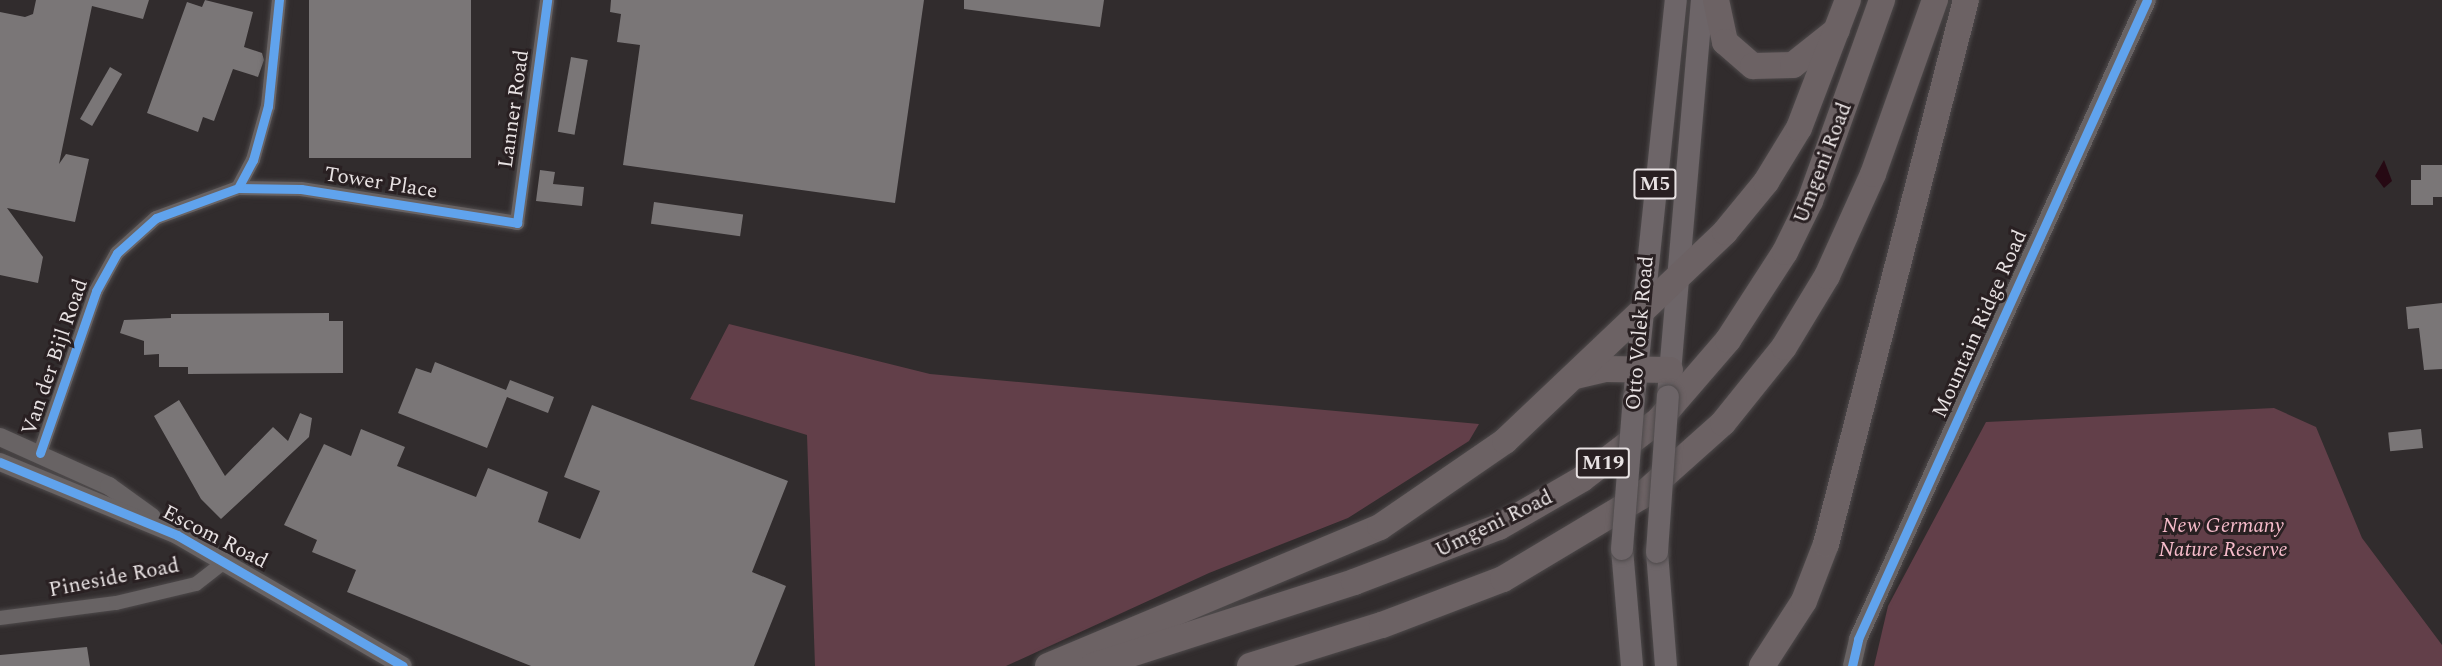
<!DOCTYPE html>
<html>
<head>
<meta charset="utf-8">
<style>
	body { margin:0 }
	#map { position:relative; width:2442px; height:666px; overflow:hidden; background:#312c2d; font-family:Spectral,serif }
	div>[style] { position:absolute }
	.green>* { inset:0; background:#623f49 }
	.water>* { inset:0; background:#260913 }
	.building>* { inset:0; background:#7a7677; transform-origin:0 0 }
	.roads { filter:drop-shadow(0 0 2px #4e4a4b) drop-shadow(0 0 2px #4e4a4b) }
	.minor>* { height:14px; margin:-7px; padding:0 7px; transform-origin:7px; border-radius:7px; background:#686364 }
	.tertiary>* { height:18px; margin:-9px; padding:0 9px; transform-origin:9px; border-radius:9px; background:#686364 }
	.primary>* { height:22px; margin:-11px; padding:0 11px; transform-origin:11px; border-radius:11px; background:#6d6568 }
	.motorway>* { height:26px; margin:-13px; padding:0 13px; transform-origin:13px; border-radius:13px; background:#6c6264 }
	.bridges { filter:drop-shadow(0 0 2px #4e4a4b) drop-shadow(0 0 2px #4e4a4b) }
	.primary-bridge>* { height:22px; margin:-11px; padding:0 11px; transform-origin:11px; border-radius:11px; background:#6d6568 }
	.cycleway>* { height:9px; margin:-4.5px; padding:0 4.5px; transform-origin:4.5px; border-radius:4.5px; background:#60a3ed }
	span { translate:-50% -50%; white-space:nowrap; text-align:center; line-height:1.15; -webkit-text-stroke:6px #292022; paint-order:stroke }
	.shield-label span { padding:2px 4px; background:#292022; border:2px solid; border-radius:4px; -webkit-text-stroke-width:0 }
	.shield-label { font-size:20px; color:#e8e2e3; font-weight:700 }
	.street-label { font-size:21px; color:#e8e2e3 }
	.park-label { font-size:21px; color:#f6bbca; font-style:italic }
</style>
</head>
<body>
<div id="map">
	<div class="green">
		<i style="clip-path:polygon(729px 324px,930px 374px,1479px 424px,1469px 441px,1348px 518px,1209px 573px,1006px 666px,815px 666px,807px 435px,690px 399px)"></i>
		<i style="clip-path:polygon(2274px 408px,2316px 427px,2362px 538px,2442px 645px,2442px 666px,1874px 666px,1888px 606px,1986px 422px)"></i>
	</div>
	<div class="water">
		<i style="clip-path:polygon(2384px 160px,2392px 181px,2384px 188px,2375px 176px)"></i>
	</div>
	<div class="building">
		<i style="clip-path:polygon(36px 0,149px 0,143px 19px,92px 6px,59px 164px,66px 154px,89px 159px,75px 222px,7px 208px,43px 257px,38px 283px,0 275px,0 12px,25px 17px,33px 14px)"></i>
		<i style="clip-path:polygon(205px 0,253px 12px,244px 47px,262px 53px,264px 60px,258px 77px,233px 69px,214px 121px,203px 117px,198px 132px,147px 113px,187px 2px,202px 7px)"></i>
		<i style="left:309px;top:0;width:162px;height:158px"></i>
		<i style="clip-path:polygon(611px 0,924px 0,895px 203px,623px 165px,640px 45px,617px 42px,621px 14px,610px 12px)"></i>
		<i style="clip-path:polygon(964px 0,1104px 0,1100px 27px,964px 9px)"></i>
		<i style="left:571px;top:57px;width:17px;height:76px;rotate:10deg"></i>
		<i style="left:110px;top:67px;width:14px;height:60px;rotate:30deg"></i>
		<i style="clip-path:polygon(2421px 165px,2442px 165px,2442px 197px,2433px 197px,2433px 205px,2411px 205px,2411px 180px,2421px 180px)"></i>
		<i style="clip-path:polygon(540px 170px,555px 172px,553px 184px,584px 187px,582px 206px,536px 201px)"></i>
		<i style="left:654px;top:202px;width:90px;height:22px;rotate:8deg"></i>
		<i style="clip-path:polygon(2442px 303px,2442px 369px,2424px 370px,2419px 328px,2408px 329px,2406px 307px)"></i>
		<i style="clip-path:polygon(329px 313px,329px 321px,343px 321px,343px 373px,188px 374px,188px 367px,159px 367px,159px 354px,144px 355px,144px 341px,120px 333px,124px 320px,171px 318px,171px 314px)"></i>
		<i style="clip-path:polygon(435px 362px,506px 390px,510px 380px,554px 397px,548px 413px,507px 397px,487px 448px,398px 413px,416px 368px,431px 373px)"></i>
		<i style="clip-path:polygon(179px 400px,225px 476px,273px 427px,288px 441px,300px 413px,312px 418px,309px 437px,221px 519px,201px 499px,154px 416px)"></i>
		<i style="clip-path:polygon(592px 405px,788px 481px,752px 572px,786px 586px,754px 666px,531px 666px,347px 592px,356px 570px,312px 552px,317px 540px,284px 525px,324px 444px,351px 456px,361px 429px,405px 447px,397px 466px,476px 497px,488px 468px,548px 492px,538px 522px,580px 539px,600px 491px,564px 477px)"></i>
		<i style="left:2421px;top:429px;width:19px;height:33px;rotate:84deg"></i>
		<i style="clip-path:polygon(87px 647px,90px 666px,0 666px,0 655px)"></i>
	</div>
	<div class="roads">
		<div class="minor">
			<i style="left:238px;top:188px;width:63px;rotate:0.9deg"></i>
			<i style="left:301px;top:189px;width:219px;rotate:8.9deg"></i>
			<i style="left:517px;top:223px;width:225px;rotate:-82.3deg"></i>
			<i style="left:40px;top:453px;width:171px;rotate:-70.9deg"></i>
			<i style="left:96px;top:291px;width:43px;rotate:-61.1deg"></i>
			<i style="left:117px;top:253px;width:52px;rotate:-41.9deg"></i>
			<i style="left:156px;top:218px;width:87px;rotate:-20.1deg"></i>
			<i style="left:238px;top:188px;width:32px;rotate:-62deg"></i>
			<i style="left:253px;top:160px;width:56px;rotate:-74.5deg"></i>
			<i style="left:268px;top:106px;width:107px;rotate:-84.1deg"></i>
			<i style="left:0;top:618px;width:117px;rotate:-7.4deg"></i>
			<i style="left:116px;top:603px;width:82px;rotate:-13.4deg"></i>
			<i style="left:196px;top:584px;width:39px;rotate:-38deg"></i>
		</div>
		<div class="tertiary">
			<i style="left:0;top:437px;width:120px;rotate:24.2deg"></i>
			<i style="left:109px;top:486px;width:53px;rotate:35.8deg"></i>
			<i style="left:0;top:462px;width:191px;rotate:22.4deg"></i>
			<i style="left:177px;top:535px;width:261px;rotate:30.1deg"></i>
			<i style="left:1852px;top:666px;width:28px;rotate:-77deg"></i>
			<i style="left:1858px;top:639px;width:701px;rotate:-65.66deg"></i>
		</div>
		<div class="primary">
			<i style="left:1668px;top:396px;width:397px;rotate:-85.1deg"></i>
			<i style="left:1634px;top:398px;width:400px;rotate:-84deg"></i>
			<i style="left:1622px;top:549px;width:117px;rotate:85.1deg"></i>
			<i style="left:1657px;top:552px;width:114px;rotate:85.5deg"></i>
		</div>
		<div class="motorway">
			<i style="left:1716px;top:0;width:43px;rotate:77.9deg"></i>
			<i style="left:1725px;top:42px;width:37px;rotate:41deg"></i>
			<i style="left:1753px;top:66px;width:40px;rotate:-1.4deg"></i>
			<i style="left:1793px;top:65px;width:56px;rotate:-38.5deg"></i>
			<i style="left:1575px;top:376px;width:32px;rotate:-13deg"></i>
			<i style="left:1606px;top:369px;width:64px;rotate:0.9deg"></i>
			<i style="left:1048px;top:666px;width:360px;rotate:-22.7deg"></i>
			<i style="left:1380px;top:527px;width:152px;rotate:-34.5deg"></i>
			<i style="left:1505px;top:441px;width:303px;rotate:-43.5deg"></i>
			<i style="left:1725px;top:232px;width:65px;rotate:-50.6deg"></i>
			<i style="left:1766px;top:182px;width:63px;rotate:-58.6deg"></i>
			<i style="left:1799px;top:128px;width:137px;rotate:-69.1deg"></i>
			<i style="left:1093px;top:666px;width:274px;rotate:-17.8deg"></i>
			<i style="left:1354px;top:582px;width:155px;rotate:-20.8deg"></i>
			<i style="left:1499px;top:527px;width:96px;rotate:-30deg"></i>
			<i style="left:1582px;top:479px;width:97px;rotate:-37.5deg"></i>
			<i style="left:1659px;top:420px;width:106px;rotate:-49.2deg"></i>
			<i style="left:1728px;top:340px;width:105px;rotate:-57.1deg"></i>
			<i style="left:1785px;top:252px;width:57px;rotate:-63.9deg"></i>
			<i style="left:1810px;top:201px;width:214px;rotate:-70.3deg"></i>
			<i style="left:1250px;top:666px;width:138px;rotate:-17.3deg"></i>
			<i style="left:1382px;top:625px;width:129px;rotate:-20.8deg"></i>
			<i style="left:1503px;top:579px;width:160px;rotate:-30.9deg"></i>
			<i style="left:1640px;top:497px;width:111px;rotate:-41.7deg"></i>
			<i style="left:1723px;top:423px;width:97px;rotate:-51.2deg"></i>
			<i style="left:1784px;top:347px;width:83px;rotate:-58.8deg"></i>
			<i style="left:1827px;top:276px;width:112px;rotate:-65.7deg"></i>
			<i style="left:1873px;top:174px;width:185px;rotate:-70.4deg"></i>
			<i style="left:1762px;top:666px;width:77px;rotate:-57.1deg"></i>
			<i style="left:1804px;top:601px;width:61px;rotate:-68.9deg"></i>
			<i style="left:1826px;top:544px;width:562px;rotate:-75.57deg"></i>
		</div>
	</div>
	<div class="bridges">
		<div class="primary-bridge">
			<i style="left:1622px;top:549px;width:151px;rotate:-85.5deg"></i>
			<i style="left:1657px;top:552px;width:156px;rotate:-86deg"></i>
		</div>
	</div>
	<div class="cycleway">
		<i style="left:238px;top:188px;width:63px;rotate:0.9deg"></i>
		<i style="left:301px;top:189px;width:219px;rotate:8.9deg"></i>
		<i style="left:517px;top:223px;width:225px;rotate:-82.3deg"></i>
		<i style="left:40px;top:453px;width:171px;rotate:-70.9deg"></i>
		<i style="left:96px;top:291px;width:43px;rotate:-61.1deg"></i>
		<i style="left:117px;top:253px;width:52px;rotate:-41.9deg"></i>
		<i style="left:156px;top:218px;width:87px;rotate:-20.1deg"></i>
		<i style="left:238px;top:188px;width:32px;rotate:-62deg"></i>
		<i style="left:253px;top:160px;width:56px;rotate:-74.5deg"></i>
		<i style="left:268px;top:106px;width:107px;rotate:-84.1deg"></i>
		<i style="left:0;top:462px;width:191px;rotate:22.4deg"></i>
		<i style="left:177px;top:535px;width:261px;rotate:30.1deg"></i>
		<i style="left:1852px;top:666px;width:28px;rotate:-77deg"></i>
		<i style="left:1858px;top:639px;width:701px;rotate:-65.66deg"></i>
	</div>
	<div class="shield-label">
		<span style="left:1655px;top:184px">M5</span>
		<span style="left:1603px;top:463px">M19</span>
	</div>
	<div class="street-label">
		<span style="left:514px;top:109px;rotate:-82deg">Lanner Road</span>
		<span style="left:1823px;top:163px;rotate:-69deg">Umgeni Road</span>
		<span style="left:381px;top:183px;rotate:9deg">Tower Place</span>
		<span style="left:1980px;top:324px;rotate:-66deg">Mountain Ridge Road</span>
		<span style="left:1640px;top:333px;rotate:-85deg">Otto Volek Road</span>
		<span style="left:55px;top:357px;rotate:-71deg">Van der Bijl Road</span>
		<span style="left:1494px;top:524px;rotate:-26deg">Umgeni Road</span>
		<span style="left:215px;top:537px;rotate:27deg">Escom Road</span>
		<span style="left:114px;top:578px;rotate:-11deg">Pineside Road</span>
	</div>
	<div class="park-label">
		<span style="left:2223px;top:538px">New Germany<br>Nature Reserve</span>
	</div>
</div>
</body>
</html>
